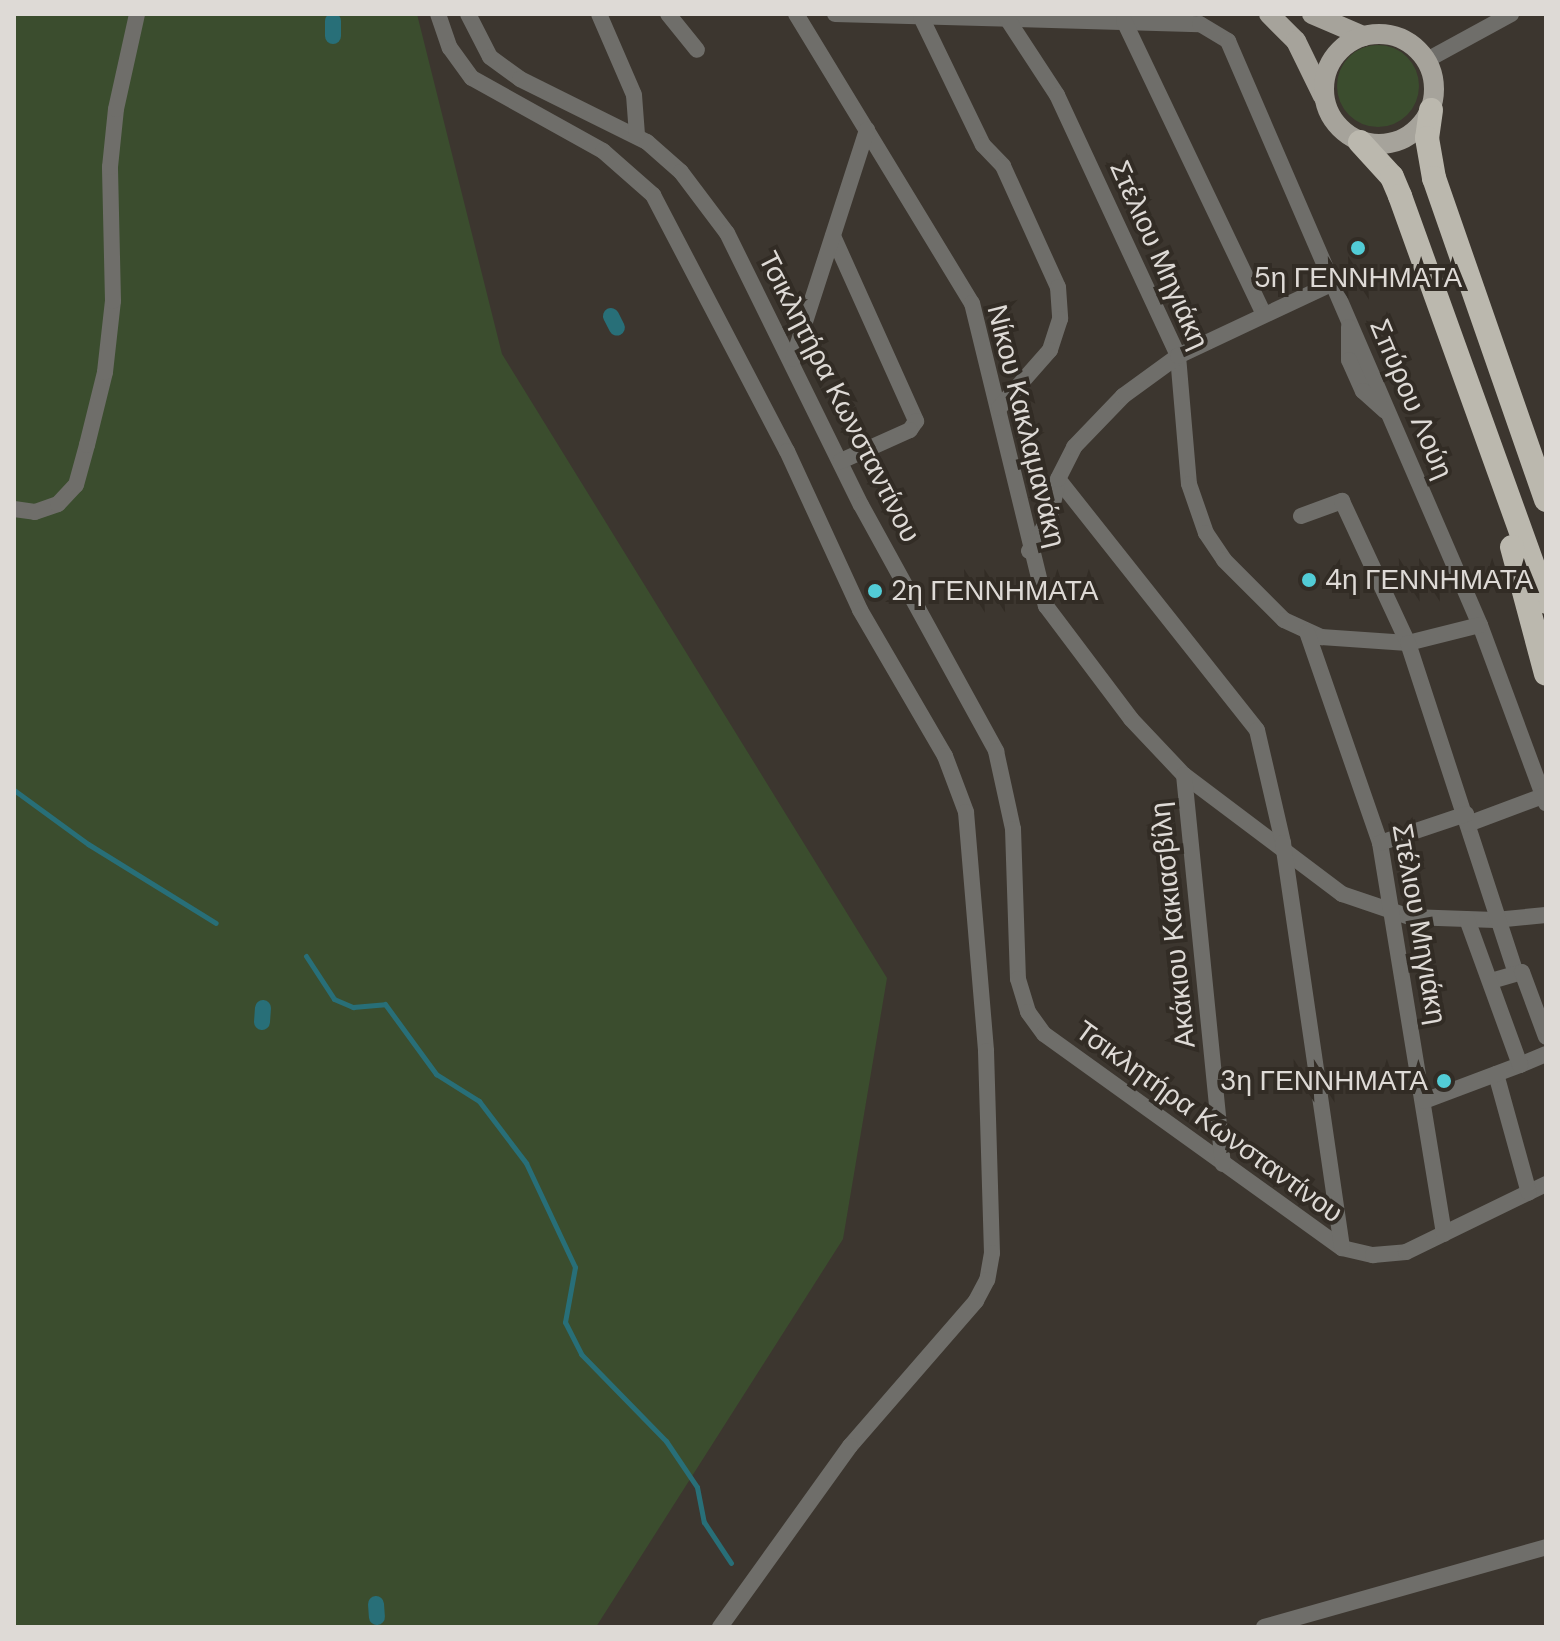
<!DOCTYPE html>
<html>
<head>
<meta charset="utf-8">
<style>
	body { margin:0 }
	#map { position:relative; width:1560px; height:1641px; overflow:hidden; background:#3c362f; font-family:"DM Sans",sans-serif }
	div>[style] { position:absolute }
	.green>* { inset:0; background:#3b4d2e }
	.round { border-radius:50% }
	.stream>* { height:5px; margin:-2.5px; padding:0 2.5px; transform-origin:2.5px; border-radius:2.5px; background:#286f78 }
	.canal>* { height:16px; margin:-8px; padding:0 8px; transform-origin:8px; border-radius:8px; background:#286f78 }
	.minor>* { height:16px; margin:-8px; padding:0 8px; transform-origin:8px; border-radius:8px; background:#6f6e6a }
	.major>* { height:20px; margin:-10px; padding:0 10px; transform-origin:10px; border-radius:10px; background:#a6a39b }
	.major>.ring { margin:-10px; padding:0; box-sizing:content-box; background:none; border:20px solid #a6a39b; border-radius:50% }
	.highway>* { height:24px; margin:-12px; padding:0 12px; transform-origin:12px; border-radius:12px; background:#bbb8ae }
	.dots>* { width:22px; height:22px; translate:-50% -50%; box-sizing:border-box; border:4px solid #322c25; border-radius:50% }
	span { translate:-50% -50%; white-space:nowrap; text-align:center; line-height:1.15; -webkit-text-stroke:8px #322c25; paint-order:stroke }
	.street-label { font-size:28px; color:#dedad6 }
	.poi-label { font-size:28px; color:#dedad6 }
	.left { translate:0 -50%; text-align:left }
	.right { translate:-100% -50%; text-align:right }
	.frame { position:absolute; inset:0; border:16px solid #dedad6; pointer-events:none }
</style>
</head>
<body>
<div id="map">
	<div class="green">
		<i style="clip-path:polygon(14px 14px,417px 14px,502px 354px,887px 978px,843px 1239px,596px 1627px,14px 1627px)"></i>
		<i class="round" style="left:1337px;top:45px;width:82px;height:82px"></i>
	</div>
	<div class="stream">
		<i style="left:14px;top:790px;width:92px;rotate:36.1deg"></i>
		<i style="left:88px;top:844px;width:150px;rotate:31.7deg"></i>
		<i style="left:306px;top:956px;width:51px;rotate:56.9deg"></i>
		<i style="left:334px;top:999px;width:21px;rotate:23deg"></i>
		<i style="left:353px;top:1007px;width:32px;rotate:-5deg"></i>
		<i style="left:385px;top:1004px;width:87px;rotate:53.9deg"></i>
		<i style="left:436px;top:1074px;width:51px;rotate:32.1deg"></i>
		<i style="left:479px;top:1101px;width:78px;rotate:52.8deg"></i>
		<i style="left:526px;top:1163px;width:115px;rotate:64.8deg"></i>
		<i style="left:575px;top:1267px;width:56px;rotate:100.3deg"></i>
		<i style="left:565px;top:1322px;width:36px;rotate:63deg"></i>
		<i style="left:581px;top:1354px;width:122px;rotate:45.7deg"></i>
		<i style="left:666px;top:1441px;width:55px;rotate:56deg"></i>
		<i style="left:697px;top:1487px;width:36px;rotate:79deg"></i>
		<i style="left:704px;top:1522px;width:49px;rotate:56.6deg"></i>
	</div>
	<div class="canal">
		<i style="left:333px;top:21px;width:15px;rotate:90deg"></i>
		<i style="left:611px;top:316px;width:13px;rotate:63deg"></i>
		<i style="left:262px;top:1022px;width:14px;rotate:-86deg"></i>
		<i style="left:376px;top:1604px;width:13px;rotate:86deg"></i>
	</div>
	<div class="minor">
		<i style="left:438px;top:14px;width:36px;rotate:71deg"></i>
		<i style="left:450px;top:48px;width:37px;rotate:54deg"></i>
		<i style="left:472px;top:78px;width:150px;rotate:29.1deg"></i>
		<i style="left:603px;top:151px;width:67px;rotate:41.3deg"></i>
		<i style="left:653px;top:195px;width:289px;rotate:62.4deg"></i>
		<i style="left:787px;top:451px;width:175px;rotate:65.3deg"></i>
		<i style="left:860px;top:610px;width:169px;rotate:59.8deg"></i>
		<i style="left:945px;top:756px;width:60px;rotate:69.4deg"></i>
		<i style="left:966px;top:812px;width:240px;rotate:85.2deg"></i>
		<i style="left:986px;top:1051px;width:202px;rotate:88.3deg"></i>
		<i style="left:992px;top:1253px;width:27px;rotate:100deg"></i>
		<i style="left:987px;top:1280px;width:24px;rotate:118deg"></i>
		<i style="left:976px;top:1301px;width:192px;rotate:131deg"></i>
		<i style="left:850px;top:1446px;width:223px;rotate:125.7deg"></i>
		<i style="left:468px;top:14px;width:48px;rotate:62.9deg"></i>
		<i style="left:490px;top:57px;width:37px;rotate:36deg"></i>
		<i style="left:520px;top:79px;width:142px;rotate:26.4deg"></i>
		<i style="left:647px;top:142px;width:45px;rotate:41.4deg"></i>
		<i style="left:681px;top:172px;width:76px;rotate:53deg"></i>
		<i style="left:727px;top:233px;width:303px;rotate:63.8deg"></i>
		<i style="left:861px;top:505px;width:281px;rotate:61.2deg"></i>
		<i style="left:996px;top:751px;width:80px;rotate:77.7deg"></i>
		<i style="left:1013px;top:829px;width:150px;rotate:88.1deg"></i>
		<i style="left:1018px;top:979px;width:34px;rotate:73deg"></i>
		<i style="left:1028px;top:1012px;width:27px;rotate:54deg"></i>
		<i style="left:1044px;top:1034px;width:367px;rotate:35.7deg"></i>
		<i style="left:1342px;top:1248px;width:32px;rotate:13deg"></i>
		<i style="left:1373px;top:1255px;width:33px;rotate:-5deg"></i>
		<i style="left:1406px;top:1252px;width:156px;rotate:-25.9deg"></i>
		<i style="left:599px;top:14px;width:88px;rotate:66.6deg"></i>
		<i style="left:634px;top:95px;width:40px;rotate:85.7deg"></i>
		<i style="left:668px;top:14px;width:46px;rotate:51.1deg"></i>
		<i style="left:796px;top:14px;width:338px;rotate:58.7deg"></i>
		<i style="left:972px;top:303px;width:312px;rotate:76.3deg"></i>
		<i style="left:1046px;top:606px;width:141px;rotate:53deg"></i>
		<i style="left:1131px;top:719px;width:77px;rotate:46.6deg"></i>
		<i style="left:1184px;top:775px;width:198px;rotate:37deg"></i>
		<i style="left:1342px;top:894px;width:72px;rotate:18.7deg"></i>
		<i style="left:1410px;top:917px;width:85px;rotate:2deg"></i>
		<i style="left:1495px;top:920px;width:51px;rotate:-5.6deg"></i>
		<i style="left:835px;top:14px;width:365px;rotate:1.6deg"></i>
		<i style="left:1200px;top:24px;width:33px;rotate:31deg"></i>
		<i style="left:1228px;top:41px;width:636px;rotate:66.66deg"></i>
		<i style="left:1480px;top:625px;width:190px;rotate:69.7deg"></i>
		<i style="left:921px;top:17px;width:142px;rotate:64.2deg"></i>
		<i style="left:983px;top:145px;width:29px;rotate:46deg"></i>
		<i style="left:1003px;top:166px;width:133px;rotate:65.6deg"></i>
		<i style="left:1058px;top:287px;width:32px;rotate:86deg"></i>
		<i style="left:1060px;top:319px;width:33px;rotate:108deg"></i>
		<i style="left:1050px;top:350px;width:77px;rotate:131.3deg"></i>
		<i style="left:1006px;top:17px;width:93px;rotate:56.8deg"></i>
		<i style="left:1057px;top:95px;width:288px;rotate:65.1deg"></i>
		<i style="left:1178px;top:356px;width:128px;rotate:85.1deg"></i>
		<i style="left:1189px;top:484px;width:52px;rotate:70.9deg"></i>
		<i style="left:1206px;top:533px;width:32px;rotate:56deg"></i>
		<i style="left:1224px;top:560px;width:85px;rotate:45deg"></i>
		<i style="left:1284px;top:620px;width:41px;rotate:24.7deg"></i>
		<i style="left:1321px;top:637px;width:87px;rotate:3.9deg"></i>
		<i style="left:1408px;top:643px;width:74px;rotate:-14deg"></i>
		<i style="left:1124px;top:21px;width:325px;rotate:64.5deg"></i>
		<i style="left:1427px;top:60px;width:96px;rotate:-28.7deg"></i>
		<i style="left:833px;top:236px;width:203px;rotate:65.8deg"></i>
		<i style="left:916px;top:421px;width:11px;rotate:124deg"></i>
		<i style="left:910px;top:430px;width:76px;rotate:155.8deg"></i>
		<i style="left:1349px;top:327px;width:33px;rotate:90deg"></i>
		<i style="left:1349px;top:360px;width:34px;rotate:66deg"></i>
		<i style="left:1363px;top:391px;width:30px;rotate:42deg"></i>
		<i style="left:793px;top:359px;width:241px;rotate:-72.1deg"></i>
		<i style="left:1058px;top:479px;width:320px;rotate:51.6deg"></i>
		<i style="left:1257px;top:730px;width:116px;rotate:77deg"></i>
		<i style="left:1283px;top:843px;width:409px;rotate:81.7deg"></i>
		<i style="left:14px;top:509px;width:21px;rotate:8deg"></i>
		<i style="left:35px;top:512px;width:24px;rotate:-19deg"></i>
		<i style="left:58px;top:504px;width:26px;rotate:-47deg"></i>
		<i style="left:76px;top:485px;width:41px;rotate:-74.6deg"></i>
		<i style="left:87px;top:445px;width:75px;rotate:-76.1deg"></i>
		<i style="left:105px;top:372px;width:71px;rotate:-83.6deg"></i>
		<i style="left:113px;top:301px;width:134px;rotate:-91.3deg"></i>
		<i style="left:110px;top:167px;width:58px;rotate:-84.1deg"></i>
		<i style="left:116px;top:109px;width:97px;rotate:-77.5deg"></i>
		<i style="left:1301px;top:516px;width:44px;rotate:-20.1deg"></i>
		<i style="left:1342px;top:501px;width:157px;rotate:65.1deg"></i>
		<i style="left:1408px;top:643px;width:345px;rotate:71.9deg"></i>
		<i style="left:1029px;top:551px;width:39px;rotate:-58deg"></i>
		<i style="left:1050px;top:518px;width:40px;rotate:-78deg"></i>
		<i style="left:1058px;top:479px;width:36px;rotate:-63deg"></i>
		<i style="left:1074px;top:447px;width:71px;rotate:-46.1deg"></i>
		<i style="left:1123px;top:396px;width:68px;rotate:-36deg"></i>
		<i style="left:1178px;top:356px;width:171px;rotate:-25.2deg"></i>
		<i style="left:1307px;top:632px;width:223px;rotate:70.9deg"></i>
		<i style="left:1380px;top:843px;width:396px;rotate:80.7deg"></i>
		<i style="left:1184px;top:775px;width:391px;rotate:84.3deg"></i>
		<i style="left:1468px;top:824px;width:80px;rotate:-20.5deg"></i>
		<i style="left:1380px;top:843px;width:91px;rotate:-18.6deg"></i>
		<i style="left:1491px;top:981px;width:32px;rotate:-16deg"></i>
		<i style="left:1522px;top:972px;width:69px;rotate:69.7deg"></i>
		<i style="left:1520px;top:1065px;width:28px;rotate:-23deg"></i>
		<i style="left:1496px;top:1074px;width:123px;rotate:74.5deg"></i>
		<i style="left:1424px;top:1101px;width:103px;rotate:-20.6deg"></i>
		<i style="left:1520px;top:1065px;width:155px;rotate:-110deg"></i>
		<i style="left:1264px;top:1627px;width:293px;rotate:-15.8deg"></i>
	</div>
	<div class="major">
		<i style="left:1269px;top:14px;width:38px;rotate:45deg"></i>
		<i style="left:1296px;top:41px;width:61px;rotate:63.9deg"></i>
		<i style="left:1312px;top:14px;width:56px;rotate:23.3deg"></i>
		<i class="ring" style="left:1324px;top:34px;width:90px;height:90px"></i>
	</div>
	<div class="highway">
		<i style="left:1431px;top:110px;width:28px;rotate:98deg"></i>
		<i style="left:1427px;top:138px;width:41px;rotate:80.1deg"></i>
		<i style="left:1434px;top:178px;width:341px;rotate:70.8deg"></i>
		<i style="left:1360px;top:142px;width:47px;rotate:47.6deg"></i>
		<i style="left:1392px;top:177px;width:21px;rotate:67deg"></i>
		<i style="left:1400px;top:196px;width:431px;rotate:70.2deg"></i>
		<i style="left:1512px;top:547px;width:131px;rotate:75deg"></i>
	</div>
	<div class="dots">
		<i style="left:1358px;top:248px;background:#52ccd6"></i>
		<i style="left:1309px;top:580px;background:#52ccd6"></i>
		<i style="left:875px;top:591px;background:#52ccd6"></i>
		<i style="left:1444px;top:1081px;background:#52ccd6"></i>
	</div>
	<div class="street-label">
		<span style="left:1159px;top:255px;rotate:66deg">Στέλιου Μηγιάκη</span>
		<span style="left:839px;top:397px;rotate:63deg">Τσικλητήρα Κωνσταντίνου</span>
		<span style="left:1411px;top:399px;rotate:67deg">Σπύρου Λούη</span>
		<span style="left:1026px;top:426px;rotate:76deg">Νίκου Κακλαμανάκη</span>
		<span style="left:1419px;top:924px;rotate:80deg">Στέλιου Μηγιάκη</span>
		<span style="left:1173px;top:925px;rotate:-96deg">Ακάκιου Κακιασβίλη</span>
		<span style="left:1209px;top:1122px;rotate:36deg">Τσικλητήρα Κωνσταντίνου</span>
	</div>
	<div class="poi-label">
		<span style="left:1358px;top:278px">5η ΓΕΝΝΗΜΑΤΑ</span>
		<span class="left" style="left:1325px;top:580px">4η ΓΕΝΝΗΜΑΤΑ</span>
		<span class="left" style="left:891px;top:591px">2η ΓΕΝΝΗΜΑΤΑ</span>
		<span class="right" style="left:1428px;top:1081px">3η ΓΕΝΝΗΜΑΤΑ</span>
	</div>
	<div class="frame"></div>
</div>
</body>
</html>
